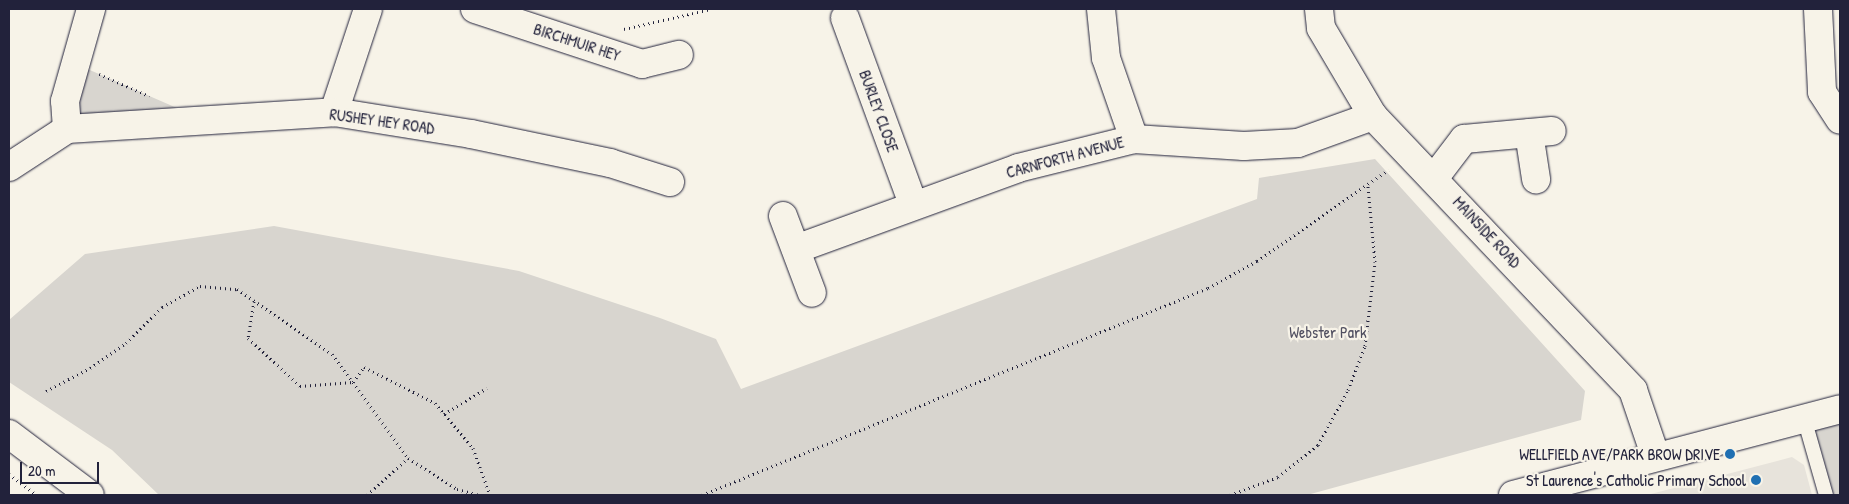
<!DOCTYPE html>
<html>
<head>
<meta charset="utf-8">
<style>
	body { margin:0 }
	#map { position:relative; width:1849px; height:504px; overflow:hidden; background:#f7f3e8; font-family:"Patrick Hand",sans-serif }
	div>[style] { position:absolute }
	.built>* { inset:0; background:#e7e3db }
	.green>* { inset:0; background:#d8d5cf }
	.path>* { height:3px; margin-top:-1.5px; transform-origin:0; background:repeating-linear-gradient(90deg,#22223b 0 1px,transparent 0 5px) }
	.roads { filter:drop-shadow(0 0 1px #22223b) drop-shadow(0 0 1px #22223b) }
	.service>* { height:14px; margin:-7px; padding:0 7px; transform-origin:7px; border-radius:7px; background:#f7f3e8 }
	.minor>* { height:28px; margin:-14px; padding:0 14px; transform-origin:14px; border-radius:14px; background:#f7f3e8 }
	.tertiary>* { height:28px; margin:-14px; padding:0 14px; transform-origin:14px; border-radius:14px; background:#f7f3e8 }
	.dots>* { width:14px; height:14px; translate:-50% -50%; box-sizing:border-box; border:2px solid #f7f3e8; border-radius:50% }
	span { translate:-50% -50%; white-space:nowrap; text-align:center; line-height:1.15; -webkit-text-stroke:4.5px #f7f3e8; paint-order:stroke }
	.street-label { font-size:16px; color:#22223b }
	.park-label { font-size:16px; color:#504f60 }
	.poi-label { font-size:16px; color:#22223b }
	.right { translate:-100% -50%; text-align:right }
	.frame { position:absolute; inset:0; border:10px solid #22223b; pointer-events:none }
	.scale { position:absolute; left:20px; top:462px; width:79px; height:22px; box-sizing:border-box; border:2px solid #22223b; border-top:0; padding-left:6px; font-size:15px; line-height:18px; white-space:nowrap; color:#22223b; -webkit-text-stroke:4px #f7f3e8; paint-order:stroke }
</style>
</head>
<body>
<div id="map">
	<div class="built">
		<i style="clip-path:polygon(1792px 457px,1804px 465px,1812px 495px,1647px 495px)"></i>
	</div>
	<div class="green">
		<i style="clip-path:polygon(76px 64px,209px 122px,67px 129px)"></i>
		<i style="clip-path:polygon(1375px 159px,1585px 391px,1581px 420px,1307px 495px,159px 495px,112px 450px,9px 382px,9px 320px,85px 254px,274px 226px,519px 271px,660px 318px,716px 339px,741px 389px,1257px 199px,1259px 178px)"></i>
		<i style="clip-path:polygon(1840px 409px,1840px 495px,1826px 495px,1804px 418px)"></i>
	</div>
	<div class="path">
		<i style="left:624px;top:29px;width:89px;rotate:-12.9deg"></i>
		<i style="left:99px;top:74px;width:55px;rotate:23.7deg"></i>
		<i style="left:254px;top:301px;width:37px;rotate:99deg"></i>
		<i style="left:248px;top:338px;width:71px;rotate:42.7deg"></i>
		<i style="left:300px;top:386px;width:53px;rotate:-4.3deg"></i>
		<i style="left:353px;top:382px;width:19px;rotate:-54deg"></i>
		<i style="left:364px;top:367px;width:80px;rotate:26.9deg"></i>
		<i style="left:435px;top:403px;width:59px;rotate:49.8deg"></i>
		<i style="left:473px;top:448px;width:50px;rotate:70.1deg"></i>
		<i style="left:46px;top:391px;width:50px;rotate:-27.6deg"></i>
		<i style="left:90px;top:368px;width:44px;rotate:-34.8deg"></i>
		<i style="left:126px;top:343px;width:51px;rotate:-45deg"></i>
		<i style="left:162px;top:307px;width:43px;rotate:-28.9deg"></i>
		<i style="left:200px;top:286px;width:37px;rotate:5deg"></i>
		<i style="left:237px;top:289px;width:115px;rotate:34.4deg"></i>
		<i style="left:332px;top:354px;width:129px;rotate:53.8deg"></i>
		<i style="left:408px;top:458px;width:58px;rotate:32.3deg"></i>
		<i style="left:457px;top:489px;width:23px;rotate:15deg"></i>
		<i style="left:444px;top:414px;width:50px;rotate:-31.2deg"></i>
		<i style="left:9px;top:474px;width:35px;rotate:37deg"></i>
		<i style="left:367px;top:495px;width:55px;rotate:-42.1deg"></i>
		<i style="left:702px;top:495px;width:547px;rotate:-22.25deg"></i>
		<i style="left:1208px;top:288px;width:56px;rotate:-28.9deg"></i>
		<i style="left:1257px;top:261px;width:160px;rotate:-34.8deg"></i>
		<i style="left:1230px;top:495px;width:51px;rotate:-20.6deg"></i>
		<i style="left:1278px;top:477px;width:51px;rotate:-38.7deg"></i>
		<i style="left:1318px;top:445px;width:63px;rotate:-61.4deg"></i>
		<i style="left:1348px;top:390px;width:47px;rotate:-68.9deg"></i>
		<i style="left:1365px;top:346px;width:85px;rotate:-83.2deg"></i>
		<i style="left:1375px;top:262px;width:76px;rotate:-95.3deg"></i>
	</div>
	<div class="roads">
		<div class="service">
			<i style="left:1804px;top:418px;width:80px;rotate:74.1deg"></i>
		</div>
		<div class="minor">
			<i style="left:475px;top:9px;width:176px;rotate:18.2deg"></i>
			<i style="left:642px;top:64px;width:38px;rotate:-14deg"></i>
			<i style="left:1101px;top:9px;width:49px;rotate:84.2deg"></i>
			<i style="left:1106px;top:58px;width:86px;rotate:70.9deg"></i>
			<i style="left:1319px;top:9px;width:19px;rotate:84deg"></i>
			<i style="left:1321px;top:28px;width:102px;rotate:59.4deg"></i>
			<i style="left:1373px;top:116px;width:378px;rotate:46.5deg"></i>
			<i style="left:1633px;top:390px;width:69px;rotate:71.3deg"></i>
			<i style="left:1818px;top:9px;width:83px;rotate:87.2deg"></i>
			<i style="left:1822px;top:92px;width:33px;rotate:57deg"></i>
			<i style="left:845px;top:18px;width:198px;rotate:69.9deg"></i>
			<i style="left:334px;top:112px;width:108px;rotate:-71.7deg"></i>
			<i style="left:67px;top:129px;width:28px;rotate:-94deg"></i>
			<i style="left:65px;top:101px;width:96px;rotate:-74.2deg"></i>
			<i style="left:1529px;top:133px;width:47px;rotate:81.3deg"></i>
			<i style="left:9px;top:167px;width:69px;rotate:-33.2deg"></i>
			<i style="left:67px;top:129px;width:268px;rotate:-3.6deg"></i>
			<i style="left:334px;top:112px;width:139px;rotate:9.1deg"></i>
			<i style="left:471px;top:134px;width:142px;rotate:11.8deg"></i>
			<i style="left:610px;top:163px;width:63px;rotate:17.6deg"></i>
			<i style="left:1435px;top:177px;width:48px;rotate:-52.7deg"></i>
			<i style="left:1464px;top:139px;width:88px;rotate:-5.2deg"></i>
			<i style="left:783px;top:216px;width:82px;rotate:69.4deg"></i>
			<i style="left:796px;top:249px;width:236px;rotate:-20deg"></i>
			<i style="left:1018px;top:168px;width:120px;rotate:-14deg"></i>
			<i style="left:1134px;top:139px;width:110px;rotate:3.6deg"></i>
			<i style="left:1244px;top:146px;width:54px;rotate:-3.2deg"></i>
			<i style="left:1298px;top:143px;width:80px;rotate:-19.8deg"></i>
			<i style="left:1513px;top:495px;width:338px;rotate:-14.7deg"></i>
		</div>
		<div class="tertiary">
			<i style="left:9px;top:434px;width:101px;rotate:37deg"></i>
		</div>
	</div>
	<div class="dots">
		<i style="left:1730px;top:454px;background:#1f6fb2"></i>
		<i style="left:1756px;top:480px;background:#1f6fb2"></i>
	</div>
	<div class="street-label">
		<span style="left:577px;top:42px;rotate:18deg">BIRCHMUIR HEY</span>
		<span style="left:879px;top:111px;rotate:70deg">BURLEY CLOSE</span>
		<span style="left:382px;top:121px;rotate:8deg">RUSHEY HEY ROAD</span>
		<span style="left:1065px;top:157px;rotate:-15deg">CARNFORTH AVENUE</span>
		<span style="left:1487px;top:232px;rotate:47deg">MAINSIDE ROAD</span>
	</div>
	<div class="park-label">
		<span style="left:1328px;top:332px">Webster Park</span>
	</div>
	<div class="poi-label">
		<span class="right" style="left:1720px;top:454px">WELLFIELD AVE/PARK BROW DRIVE</span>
		<span class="right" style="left:1746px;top:480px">St Laurence's Catholic Primary School</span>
	</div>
	<div class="frame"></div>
	<div class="scale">20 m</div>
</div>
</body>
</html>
